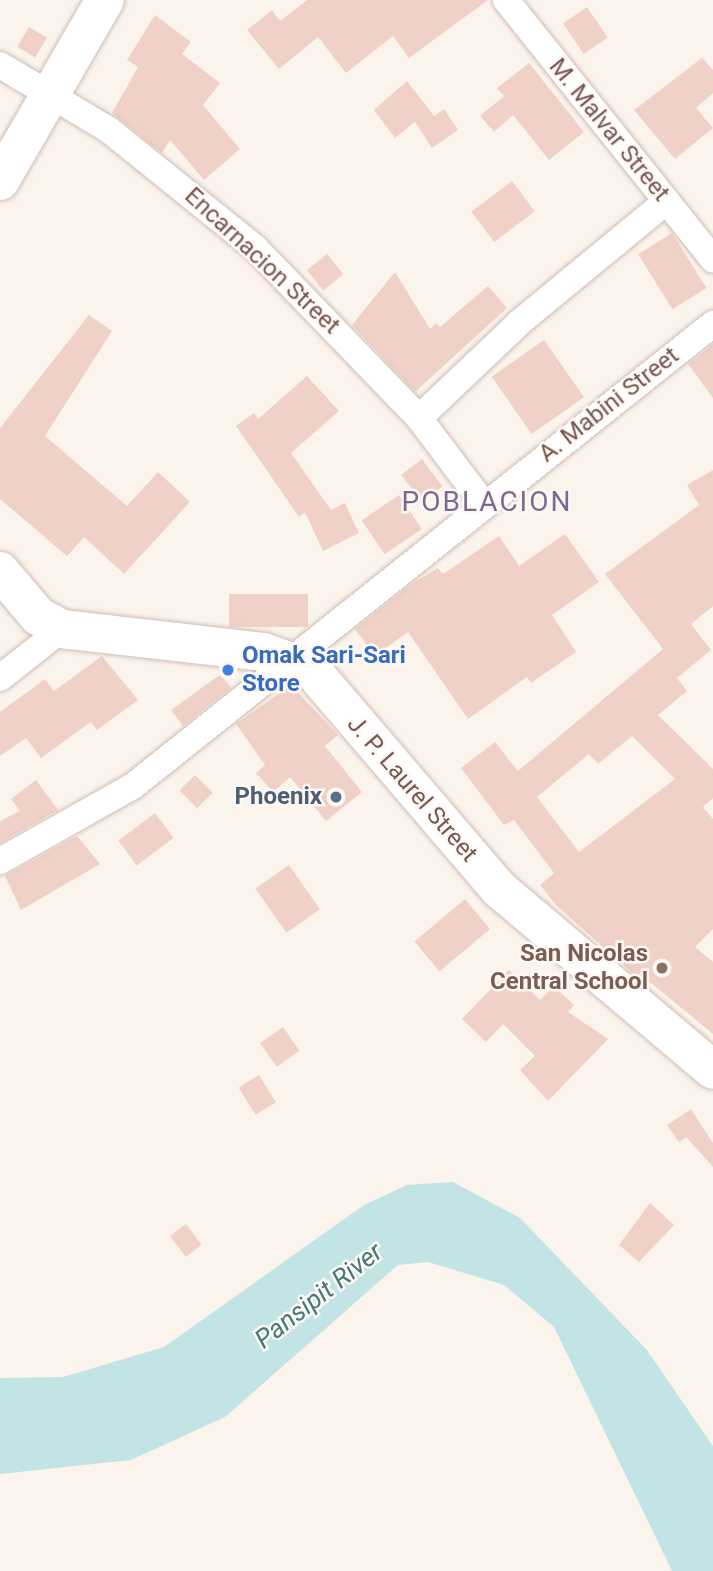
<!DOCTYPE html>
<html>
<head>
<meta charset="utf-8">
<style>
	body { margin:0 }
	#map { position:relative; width:713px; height:1571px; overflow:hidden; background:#fbf4ed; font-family:Roboto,sans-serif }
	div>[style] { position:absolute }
	.water>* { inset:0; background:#c2e4e4 }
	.building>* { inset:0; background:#efd1c7; transform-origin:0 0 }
	.roads { filter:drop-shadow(0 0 2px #d0bdb5) drop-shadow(0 0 2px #d0bdb5) }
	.minor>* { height:26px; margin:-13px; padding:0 13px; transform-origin:13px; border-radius:13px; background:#fff }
	.secondary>* { height:38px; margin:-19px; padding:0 19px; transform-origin:19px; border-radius:19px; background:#fff }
	.dots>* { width:19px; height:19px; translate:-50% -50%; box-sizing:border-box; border:4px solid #fef8f4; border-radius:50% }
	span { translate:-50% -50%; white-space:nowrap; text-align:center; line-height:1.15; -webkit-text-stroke:5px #fef8f4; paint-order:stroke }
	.street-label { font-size:24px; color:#765851 }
	.shop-label { font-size:24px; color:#366cbe; font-weight:700 }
	.left { translate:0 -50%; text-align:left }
	.service-label { font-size:24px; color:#4e5e75; font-weight:700 }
	.right { translate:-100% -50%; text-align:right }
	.education-label { font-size:24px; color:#785e54; font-weight:700 }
	.water-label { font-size:26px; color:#457878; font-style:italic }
	.quarter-label { font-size:28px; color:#7d6990; letter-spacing:2px }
</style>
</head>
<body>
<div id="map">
	<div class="water">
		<i style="clip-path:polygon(453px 1182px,520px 1218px,646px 1349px,713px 1446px,713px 1571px,672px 1571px,554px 1327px,504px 1285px,428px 1262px,398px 1265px,225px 1417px,131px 1460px,0 1474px,0 1378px,63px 1377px,164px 1347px,364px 1205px,407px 1185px)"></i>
	</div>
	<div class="building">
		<i style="clip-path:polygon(307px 0,488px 0,409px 58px,393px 36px,346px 73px,318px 37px,279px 69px,247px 30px,272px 10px,280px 21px)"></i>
		<i style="left:587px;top:7px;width:37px;height:29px;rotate:56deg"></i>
		<i style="clip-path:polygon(155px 15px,191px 42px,182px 54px,220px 83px,203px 105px,240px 149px,204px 180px,170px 140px,162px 153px,112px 113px,138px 67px,127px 60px)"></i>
		<i style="left:29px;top:27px;width:21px;height:23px;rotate:31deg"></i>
		<i style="clip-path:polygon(702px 58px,713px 70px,713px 93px,696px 108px,713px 128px,675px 159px,634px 110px)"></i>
		<i style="clip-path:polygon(529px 63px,584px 132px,549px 160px,513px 115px,494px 132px,480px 116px,504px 96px,497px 88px)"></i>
		<i style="clip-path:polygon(407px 81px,434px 116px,444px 109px,458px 130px,432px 148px,415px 122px,395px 138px,374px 110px)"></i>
		<i style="left:512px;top:181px;width:38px;height:51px;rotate:53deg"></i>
		<i style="left:672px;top:233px;width:65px;height:40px;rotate:58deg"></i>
		<i style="left:327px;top:254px;width:26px;height:26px;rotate:51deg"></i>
		<i style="clip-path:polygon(395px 272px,430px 329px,436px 323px,440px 327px,488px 286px,507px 308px,415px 392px,352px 325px)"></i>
		<i style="clip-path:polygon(89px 315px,112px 331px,45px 436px,127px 506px,158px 472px,190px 502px,124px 574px,84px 537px,67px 556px,0 499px,0 428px)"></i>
		<i style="left:544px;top:340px;width:70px;height:64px;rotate:55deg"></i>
		<i style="clip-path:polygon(713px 344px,713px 398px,688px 364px)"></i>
		<i style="clip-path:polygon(307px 376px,339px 411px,291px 453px,331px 510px,345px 503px,359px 533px,323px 551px,305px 512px,299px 517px,236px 426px,254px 413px,258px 419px)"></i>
		<i style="left:422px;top:459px;width:34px;height:26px;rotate:53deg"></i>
		<i style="clip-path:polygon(evenodd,713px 470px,713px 606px,691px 624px,711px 650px,677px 678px,687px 691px,658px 715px,713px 769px,713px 798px,703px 807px,713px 819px,713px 929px,695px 947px,713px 962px,713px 1034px,650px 982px,647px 986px,556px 905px,540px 885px,554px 873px,514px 820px,504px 825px,461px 768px,495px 742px,518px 771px,663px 649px,605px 574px,699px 505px,687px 485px,713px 470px,632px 736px,675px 779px,579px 852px,537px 797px,589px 754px,598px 764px,632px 736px)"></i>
		<i style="left:399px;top:495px;width:41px;height:45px;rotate:56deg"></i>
		<i style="clip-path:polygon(565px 534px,599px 582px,552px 615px,576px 652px,531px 683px,527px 677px,468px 719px,408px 632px,375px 656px,355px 629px,410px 585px,438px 568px,443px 574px,499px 536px,519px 566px)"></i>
		<i style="left:308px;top:594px;width:33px;height:79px;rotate:90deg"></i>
		<i style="clip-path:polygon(102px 656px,138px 700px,97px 730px,91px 722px,41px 758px,26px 738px,0 756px,0 712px,45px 679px,54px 691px)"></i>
		<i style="clip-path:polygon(221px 674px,231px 688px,183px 726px,171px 710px)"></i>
		<i style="clip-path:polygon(291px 685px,338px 735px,325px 746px,362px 792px,326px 821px,290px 777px,273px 792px,256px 773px,265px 765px,236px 724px)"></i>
		<i style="left:195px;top:775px;width:25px;height:22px;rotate:45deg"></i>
		<i style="clip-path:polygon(36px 780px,58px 810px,0 843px,0 821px,20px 811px,11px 799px)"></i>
		<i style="left:155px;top:813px;width:31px;height:46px;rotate:53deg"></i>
		<i style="clip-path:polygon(77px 836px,100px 864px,21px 910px,5px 876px)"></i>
		<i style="left:289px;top:865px;width:54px;height:41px;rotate:55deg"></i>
		<i style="left:465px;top:899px;width:39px;height:66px;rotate:50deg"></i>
		<i style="clip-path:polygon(509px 970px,540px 1000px,554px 986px,574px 1005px,568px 1012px,608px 1039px,548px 1101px,520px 1070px,535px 1056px,503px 1024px,486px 1042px,462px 1019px)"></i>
		<i style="left:283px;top:1027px;width:29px;height:28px;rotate:55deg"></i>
		<i style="left:259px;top:1075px;width:32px;height:24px;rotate:58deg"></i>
		<i style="clip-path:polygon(691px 1109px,713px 1143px,713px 1167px,686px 1137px,679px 1142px,667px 1125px)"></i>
		<i style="clip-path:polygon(650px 1203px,674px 1225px,639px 1262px,619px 1245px)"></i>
		<i style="left:186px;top:1224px;width:26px;height:20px;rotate:53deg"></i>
	</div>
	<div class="roads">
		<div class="minor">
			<i style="left:506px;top:0;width:332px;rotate:51.4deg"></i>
			<i style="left:0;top:65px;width:127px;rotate:30.8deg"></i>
			<i style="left:109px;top:130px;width:188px;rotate:38.9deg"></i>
			<i style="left:255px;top:248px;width:236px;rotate:46deg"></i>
			<i style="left:419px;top:418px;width:106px;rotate:53deg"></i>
			<i style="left:419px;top:418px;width:139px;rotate:-43.5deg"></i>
			<i style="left:520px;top:322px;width:190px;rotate:-39.5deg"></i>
			<i style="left:0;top:678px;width:79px;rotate:-38.3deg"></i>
			<i style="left:0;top:861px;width:153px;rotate:-29.4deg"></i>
			<i style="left:133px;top:786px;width:742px;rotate:-38.54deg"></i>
		</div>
		<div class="secondary">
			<i style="left:0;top:181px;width:209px;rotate:-59.9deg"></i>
			<i style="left:0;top:571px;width:59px;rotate:49.8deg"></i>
			<i style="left:38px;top:616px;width:27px;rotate:28deg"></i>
			<i style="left:62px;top:629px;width:202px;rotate:6.5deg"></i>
			<i style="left:263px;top:652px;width:51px;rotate:19.5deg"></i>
			<i style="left:311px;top:669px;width:289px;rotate:49.5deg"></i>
			<i style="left:499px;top:889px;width:280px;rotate:40.2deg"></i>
		</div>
	</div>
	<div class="dots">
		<i style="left:228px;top:670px;background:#3f7fe0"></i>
		<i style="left:336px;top:797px;background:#5c6f8a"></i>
		<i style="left:662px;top:968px;background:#8d6e63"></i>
	</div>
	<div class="street-label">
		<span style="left:609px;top:130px;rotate:51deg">M. Malvar Street</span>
		<span style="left:262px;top:261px;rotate:43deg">Encarnacion Street</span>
		<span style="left:609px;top:405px;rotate:-38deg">A. Mabini Street</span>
		<span style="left:412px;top:789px;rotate:49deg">J. P. Laurel Street</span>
	</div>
	<div class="shop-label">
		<span class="left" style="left:242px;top:670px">Omak Sari-Sari<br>Store</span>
	</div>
	<div class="service-label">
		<span class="right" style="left:322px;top:797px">Phoenix</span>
	</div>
	<div class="education-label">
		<span class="right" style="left:648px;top:968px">San Nicolas<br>Central School</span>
	</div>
	<div class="water-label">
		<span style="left:319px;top:1296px;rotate:-38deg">Pansipit River</span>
	</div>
	<div class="quarter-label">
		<span style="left:487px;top:502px">POBLACION</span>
	</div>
</div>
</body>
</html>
